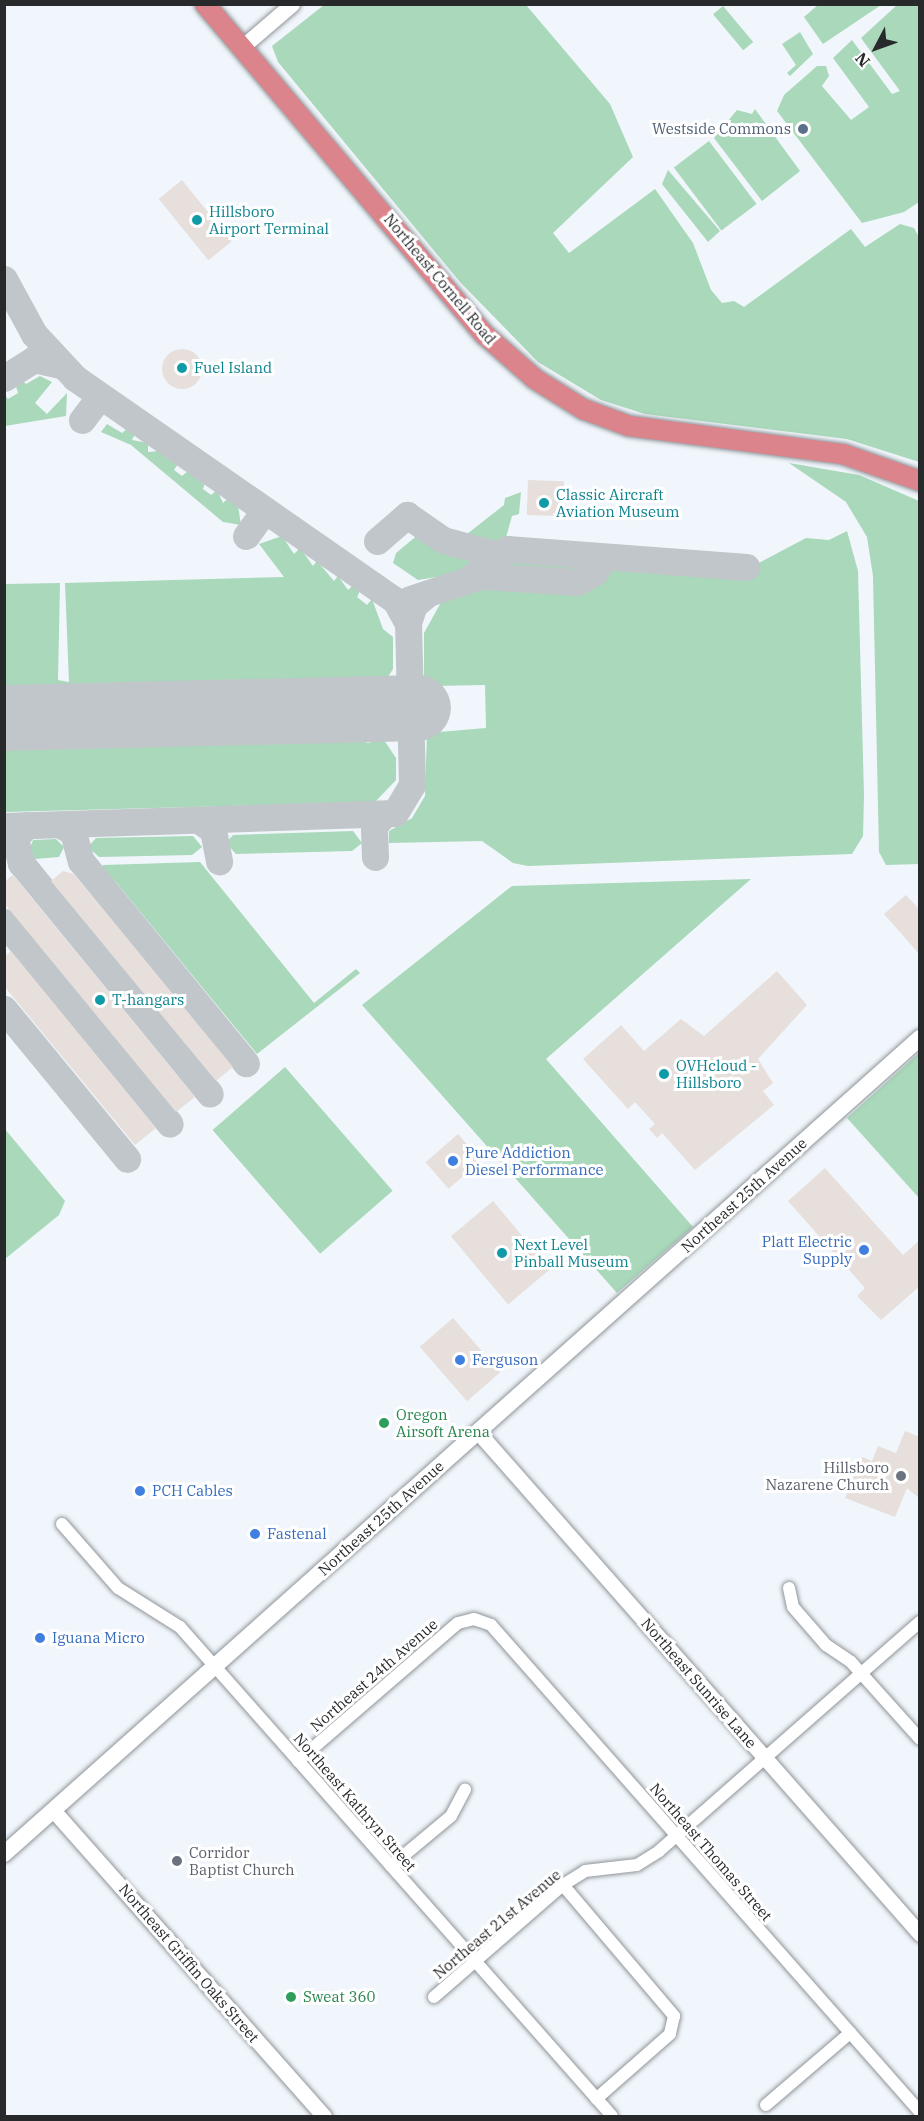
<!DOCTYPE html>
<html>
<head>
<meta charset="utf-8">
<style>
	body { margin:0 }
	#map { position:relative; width:924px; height:2121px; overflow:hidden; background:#f0f6fb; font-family:"IBM Plex Serif",serif }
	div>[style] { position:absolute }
	.green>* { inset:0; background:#a9d8ba; transform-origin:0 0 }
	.taxiway>* { height:27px; margin:-13.5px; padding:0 13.5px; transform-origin:13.5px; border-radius:13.5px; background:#c1c6ca }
	.runway>* { height:66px; margin:-33px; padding:0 33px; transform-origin:33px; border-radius:33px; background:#c1c6ca }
	.building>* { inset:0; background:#e7dfdc; transform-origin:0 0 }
	.round { border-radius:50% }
	.roads { filter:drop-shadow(0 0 2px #90959a) drop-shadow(0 0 2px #90959a) }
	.minor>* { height:12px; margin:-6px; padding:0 6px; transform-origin:6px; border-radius:6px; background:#fff }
	.tertiary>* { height:15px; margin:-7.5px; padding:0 7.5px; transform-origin:7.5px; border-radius:7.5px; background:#fff }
	.secondary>* { height:16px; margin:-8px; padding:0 8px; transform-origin:8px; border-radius:8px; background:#fff }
	.trunk>* { height:20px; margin:-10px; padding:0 10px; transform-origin:10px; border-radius:10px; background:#dc848b }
	.dots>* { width:16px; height:16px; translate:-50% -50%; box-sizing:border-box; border:3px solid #fff; border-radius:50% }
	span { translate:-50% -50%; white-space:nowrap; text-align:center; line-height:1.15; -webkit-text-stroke:6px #fff; paint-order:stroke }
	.service-label { font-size:15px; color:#4e5e75 }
	.right { translate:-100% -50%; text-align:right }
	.culture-label { font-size:15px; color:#0d838f }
	.left { translate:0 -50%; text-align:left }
	.street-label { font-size:15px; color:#27292b }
	.shop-label { font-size:15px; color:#366cbe }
	.leisure-label { font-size:15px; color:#27864d }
	.worship-label { font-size:15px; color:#5b616d }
	.frame { position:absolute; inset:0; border:6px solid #27292b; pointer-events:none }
	.north { position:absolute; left:846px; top:18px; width:60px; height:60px; -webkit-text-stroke:4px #fff; paint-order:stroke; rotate:229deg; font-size:16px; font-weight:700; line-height:24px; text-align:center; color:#27292b }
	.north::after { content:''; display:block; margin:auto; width:21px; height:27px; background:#27292b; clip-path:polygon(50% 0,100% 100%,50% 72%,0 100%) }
</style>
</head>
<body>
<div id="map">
	<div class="green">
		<i style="clip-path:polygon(819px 4px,881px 4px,881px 5px,823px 44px,804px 17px)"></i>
		<i style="clip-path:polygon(324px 5px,526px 5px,610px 104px,633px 157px,553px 233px,569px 253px,655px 189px,693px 243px,711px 290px,722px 303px,734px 301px,744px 307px,851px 229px,865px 247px,900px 224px,914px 228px,920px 239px,919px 462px,847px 439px,645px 414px,601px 400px,538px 362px,460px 282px,278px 62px,272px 46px)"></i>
		<i style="clip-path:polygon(897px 5px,919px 5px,919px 202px,904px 212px,862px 223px,777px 111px,784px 95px,817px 66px,826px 66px,829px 76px,822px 86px,851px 120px,869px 107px,833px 58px,852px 40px,892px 94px,900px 91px,861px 38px)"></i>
		<i style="left:723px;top:6px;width:47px;height:13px;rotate:50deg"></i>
		<i style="clip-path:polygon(800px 32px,813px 54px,790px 76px,787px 73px,796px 65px,782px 44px)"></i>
		<i style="clip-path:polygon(755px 109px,800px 171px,762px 201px,714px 138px,737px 110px,752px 114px)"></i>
		<i style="left:709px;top:141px;width:79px;height:44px;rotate:53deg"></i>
		<i style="clip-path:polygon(668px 170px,720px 231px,708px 242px,662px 184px)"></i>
		<i style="clip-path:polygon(40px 376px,52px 382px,35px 403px,47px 414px,67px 393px,66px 416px,5px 426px,5px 395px,8px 399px,18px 393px,15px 383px,21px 379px,26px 384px)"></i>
		<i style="clip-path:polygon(107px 424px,122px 433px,127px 429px,135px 434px,132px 440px,148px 443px,148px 452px,159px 451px,178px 464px,174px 470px,182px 476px,188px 471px,205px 483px,203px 489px,211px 495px,217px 490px,223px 503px,228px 498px,238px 505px,241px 525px,223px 522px,131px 445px,101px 432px)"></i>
		<i style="clip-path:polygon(789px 463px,859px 475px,919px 501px,919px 864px,886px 865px,879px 852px,873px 576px,867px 537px,846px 502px)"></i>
		<i style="clip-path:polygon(521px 492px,519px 514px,512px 516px,505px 541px,493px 545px,462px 538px,504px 505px,505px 498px)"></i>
		<i style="clip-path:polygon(847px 531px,858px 571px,864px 795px,863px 836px,852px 854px,528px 866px,513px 863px,482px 841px,389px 843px,389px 831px,412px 818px,425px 796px,427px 733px,486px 728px,485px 685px,432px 686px,424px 680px,424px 633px,444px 597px,485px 582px,572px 589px,614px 568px,732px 577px,806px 538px,829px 540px)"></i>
		<i style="clip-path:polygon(419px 534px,441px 548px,479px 559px,468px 572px,418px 580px,393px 563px,396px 553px)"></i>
		<i style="clip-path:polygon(282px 536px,294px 554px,300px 548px,313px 566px,317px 561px,334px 581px,338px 576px,348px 590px,353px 585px,360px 591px,357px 597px,367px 605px,372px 599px,383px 629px,393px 637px,393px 669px,386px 680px,367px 678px,353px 689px,5px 696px,5px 584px,60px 583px,58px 680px,69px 682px,65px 583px,284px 577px,259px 544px)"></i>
		<i style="clip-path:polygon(509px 559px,516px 559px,592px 565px,570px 577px,492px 571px)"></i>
		<i style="clip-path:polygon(278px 734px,357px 735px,367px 743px,384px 740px,396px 758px,396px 780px,375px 802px,5px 812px,5px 741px)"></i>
		<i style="clip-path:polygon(353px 831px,362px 843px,352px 851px,236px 854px,226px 843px,233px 835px)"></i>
		<i style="clip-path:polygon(193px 836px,202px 847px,192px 855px,99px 857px,88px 847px,96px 838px)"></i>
		<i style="clip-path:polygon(56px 839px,64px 847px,59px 857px,35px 859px,28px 853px,33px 840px)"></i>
		<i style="clip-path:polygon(200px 862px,314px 1003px,356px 969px,360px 973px,257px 1054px,115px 881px,107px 882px,99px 873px,103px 865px)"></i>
		<i style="clip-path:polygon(751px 879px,546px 1059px,693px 1227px,617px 1293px,362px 1005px,512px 886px)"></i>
		<i style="clip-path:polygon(919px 1053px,919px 1198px,847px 1118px)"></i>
		<i style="left:285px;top:1067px;width:164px;height:96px;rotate:49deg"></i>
		<i style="clip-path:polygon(4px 1128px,65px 1201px,59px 1215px,5px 1259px)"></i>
	</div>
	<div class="taxiway">
		<i style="left:4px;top:279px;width:63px;rotate:61.4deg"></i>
		<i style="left:34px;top:334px;width:60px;rotate:47deg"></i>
		<i style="left:75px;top:378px;width:389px;rotate:34.8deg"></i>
		<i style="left:395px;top:600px;width:26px;rotate:61deg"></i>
		<i style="left:4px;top:378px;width:36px;rotate:-32deg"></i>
		<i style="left:34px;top:359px;width:28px;rotate:13deg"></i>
		<i style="left:82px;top:420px;width:30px;rotate:-53deg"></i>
		<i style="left:246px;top:536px;width:32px;rotate:-54deg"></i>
		<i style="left:377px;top:541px;width:40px;rotate:-41deg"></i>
		<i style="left:407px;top:515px;width:44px;rotate:34.8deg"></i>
		<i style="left:443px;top:540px;width:54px;rotate:15.1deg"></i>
		<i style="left:469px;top:579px;width:48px;rotate:-38.3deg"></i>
		<i style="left:507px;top:549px;width:240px;rotate:4.3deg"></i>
		<i style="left:410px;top:599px;width:74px;rotate:-18.2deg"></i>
		<i style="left:480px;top:576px;width:97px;rotate:3.5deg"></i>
		<i style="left:577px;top:582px;width:21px;rotate:-29deg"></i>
		<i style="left:595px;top:572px;width:16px;rotate:-60deg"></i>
		<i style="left:200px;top:821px;width:16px;rotate:35deg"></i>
		<i style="left:213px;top:830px;width:32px;rotate:79deg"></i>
		<i style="left:27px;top:825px;width:18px;rotate:133deg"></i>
		<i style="left:15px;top:838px;width:26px;rotate:77deg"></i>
		<i style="left:21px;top:863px;width:298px;rotate:50.7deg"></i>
		<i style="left:61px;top:825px;width:14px;rotate:30deg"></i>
		<i style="left:73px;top:832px;width:30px;rotate:75deg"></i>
		<i style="left:81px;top:861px;width:261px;rotate:50.8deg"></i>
		<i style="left:4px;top:826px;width:391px;rotate:-1.9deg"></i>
		<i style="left:395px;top:813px;width:33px;rotate:-59deg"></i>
		<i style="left:412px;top:785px;width:162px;rotate:-91.4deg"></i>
		<i style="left:408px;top:623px;width:19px;rotate:-72deg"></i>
		<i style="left:414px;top:605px;width:17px;rotate:-40deg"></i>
		<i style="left:375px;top:857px;width:32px;rotate:-92deg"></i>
		<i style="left:374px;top:825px;width:13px;rotate:-45deg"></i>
		<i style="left:4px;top:922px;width:261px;rotate:50.6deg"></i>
		<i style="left:4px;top:1009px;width:194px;rotate:50.6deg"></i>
	</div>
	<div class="runway">
		<i style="left:4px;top:718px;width:414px;rotate:-1.4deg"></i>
	</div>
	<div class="building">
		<i style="left:182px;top:180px;width:79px;height:30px;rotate:51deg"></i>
		<i class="round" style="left:162px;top:349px;width:40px;height:40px"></i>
		<i style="left:528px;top:480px;width:36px;height:35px;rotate:2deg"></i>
		<i style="clip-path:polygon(63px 871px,74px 874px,233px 1067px,216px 1081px,51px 881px)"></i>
		<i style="clip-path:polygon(13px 875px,195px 1097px,176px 1112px,4px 903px,4px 882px)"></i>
		<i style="clip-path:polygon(906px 895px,920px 910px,920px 955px,884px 914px)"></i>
		<i style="clip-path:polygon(11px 951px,156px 1128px,135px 1145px,4px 986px,4px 957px)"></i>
		<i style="clip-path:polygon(777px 971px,807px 1005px,758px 1059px,773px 1083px,763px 1091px,774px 1105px,695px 1170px,662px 1133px,657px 1138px,649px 1129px,655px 1124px,635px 1102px,628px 1109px,583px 1059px,621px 1025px,644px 1051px,681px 1019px,704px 1036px)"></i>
		<i style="left:458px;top:1134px;width:35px;height:43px;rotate:49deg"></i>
		<i style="clip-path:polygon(825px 1168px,903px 1255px,920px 1240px,920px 1286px,881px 1320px,857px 1296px,865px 1288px,788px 1201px)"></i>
		<i style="left:493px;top:1201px;width:89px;height:55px;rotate:50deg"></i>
		<i style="left:453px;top:1318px;width:72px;height:44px;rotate:49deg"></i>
		<i style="clip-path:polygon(905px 1431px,920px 1437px,920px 1499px,907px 1488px,895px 1517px,845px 1498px,862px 1457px,872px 1461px,878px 1446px,896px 1453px)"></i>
	</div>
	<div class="roads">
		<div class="minor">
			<i style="left:62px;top:1524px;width:85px;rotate:48.8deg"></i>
			<i style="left:118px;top:1588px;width:73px;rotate:32.2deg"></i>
			<i style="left:180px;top:1627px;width:652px;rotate:48.54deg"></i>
			<i style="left:789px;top:1588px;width:19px;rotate:78deg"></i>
			<i style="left:793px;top:1607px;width:50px;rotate:49deg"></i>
			<i style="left:826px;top:1645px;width:30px;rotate:34deg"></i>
			<i style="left:851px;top:1662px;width:103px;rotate:48.1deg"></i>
			<i style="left:298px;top:1761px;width:211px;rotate:-40.8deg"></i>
			<i style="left:458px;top:1623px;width:16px;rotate:-14deg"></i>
			<i style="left:474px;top:1619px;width:18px;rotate:19deg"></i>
			<i style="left:491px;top:1625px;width:649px;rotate:48.62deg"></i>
			<i style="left:391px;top:1866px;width:78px;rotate:-39.8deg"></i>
			<i style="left:451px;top:1816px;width:30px;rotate:-62deg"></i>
			<i style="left:563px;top:1885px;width:172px;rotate:49.7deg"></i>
			<i style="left:674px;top:2016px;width:18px;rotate:103deg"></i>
			<i style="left:670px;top:2034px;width:98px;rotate:138.7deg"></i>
			<i style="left:434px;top:1997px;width:171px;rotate:-41deg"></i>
			<i style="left:563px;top:1885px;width:26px;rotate:-32deg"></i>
			<i style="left:585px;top:1871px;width:52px;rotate:-6.6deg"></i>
			<i style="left:637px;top:1865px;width:26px;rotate:-32deg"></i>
			<i style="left:659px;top:1851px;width:347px;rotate:-41.3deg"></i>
			<i style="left:766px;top:2105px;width:111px;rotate:-40.6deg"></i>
		</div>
		<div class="tertiary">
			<i style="left:242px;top:47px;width:66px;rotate:-40.7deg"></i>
			<i style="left:478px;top:1432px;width:669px;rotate:48.64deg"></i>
			<i style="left:53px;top:1810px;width:409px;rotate:48.5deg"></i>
		</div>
		<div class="secondary">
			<i style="left:4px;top:1854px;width:1227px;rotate:-41.7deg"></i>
		</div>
		<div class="trunk">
			<i style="left:205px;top:4px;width:434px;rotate:49.8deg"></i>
			<i style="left:485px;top:335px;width:67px;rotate:41.3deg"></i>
			<i style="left:535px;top:379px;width:57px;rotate:32deg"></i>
			<i style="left:583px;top:409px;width:49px;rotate:20.3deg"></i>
			<i style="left:629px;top:426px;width:216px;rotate:7.5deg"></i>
			<i style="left:843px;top:454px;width:82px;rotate:19.3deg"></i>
		</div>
	</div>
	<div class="dots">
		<i style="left:803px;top:129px;background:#5c6f8a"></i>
		<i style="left:197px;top:220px;background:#0f9aa8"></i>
		<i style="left:182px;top:368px;background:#0f9aa8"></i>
		<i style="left:544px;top:503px;background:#0f9aa8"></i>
		<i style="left:100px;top:1000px;background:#0f9aa8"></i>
		<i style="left:664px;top:1074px;background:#0f9aa8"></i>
		<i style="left:453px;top:1161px;background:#3f7fe0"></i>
		<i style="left:864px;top:1250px;background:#3f7fe0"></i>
		<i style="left:502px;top:1253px;background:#0f9aa8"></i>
		<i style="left:460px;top:1360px;background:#3f7fe0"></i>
		<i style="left:384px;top:1423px;background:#2e9e5b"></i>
		<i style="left:901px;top:1476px;background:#6b7280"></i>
		<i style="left:140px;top:1491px;background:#3f7fe0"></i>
		<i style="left:255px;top:1534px;background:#3f7fe0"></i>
		<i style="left:40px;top:1638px;background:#3f7fe0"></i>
		<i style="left:177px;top:1861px;background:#6b7280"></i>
		<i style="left:291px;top:1997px;background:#2e9e5b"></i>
	</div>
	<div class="service-label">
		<span class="right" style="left:791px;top:129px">Westside Commons</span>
	</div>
	<div class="culture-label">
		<span class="left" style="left:209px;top:220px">Hillsboro<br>Airport Terminal</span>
		<span class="left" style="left:194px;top:368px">Fuel Island</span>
		<span class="left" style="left:556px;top:503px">Classic Aircraft<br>Aviation Museum</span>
		<span class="left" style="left:112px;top:1000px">T-hangars</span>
		<span class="left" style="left:676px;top:1074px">OVHcloud -<br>Hillsboro</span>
		<span class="left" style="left:514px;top:1253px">Next Level<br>Pinball Museum</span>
	</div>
	<div class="street-label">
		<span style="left:440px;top:279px;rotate:50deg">Northeast Cornell Road</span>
		<span style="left:744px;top:1195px;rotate:-42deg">Northeast 25th Avenue</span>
		<span style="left:381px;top:1518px;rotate:-42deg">Northeast 25th Avenue</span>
		<span style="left:374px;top:1675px;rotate:-41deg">Northeast 24th Avenue</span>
		<span style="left:699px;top:1683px;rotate:49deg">Northeast Sunrise Lane</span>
		<span style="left:355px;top:1802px;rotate:49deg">Northeast Kathryn Street</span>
		<span style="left:711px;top:1852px;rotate:49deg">Northeast Thomas Street</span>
		<span style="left:497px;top:1924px;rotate:-40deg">Northeast 21st Avenue</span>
		<span style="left:189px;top:1963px;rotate:49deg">Northeast Griffin Oaks Street</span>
	</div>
	<div class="shop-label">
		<span class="left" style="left:465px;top:1161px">Pure Addiction<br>Diesel Performance</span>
		<span class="right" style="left:852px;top:1250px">Platt Electric<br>Supply</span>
		<span class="left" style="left:472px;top:1360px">Ferguson</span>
		<span class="left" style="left:152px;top:1491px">PCH Cables</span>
		<span class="left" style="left:267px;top:1534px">Fastenal</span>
		<span class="left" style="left:52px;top:1638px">Iguana Micro</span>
	</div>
	<div class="leisure-label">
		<span class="left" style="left:396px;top:1423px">Oregon<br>Airsoft Arena</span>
		<span class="left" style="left:303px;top:1997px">Sweat 360</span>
	</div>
	<div class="worship-label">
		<span class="right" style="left:889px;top:1476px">Hillsboro<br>Nazarene Church</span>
		<span class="left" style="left:189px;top:1861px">Corridor<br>Baptist Church</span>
	</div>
	<div class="frame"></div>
	<div class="north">N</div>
</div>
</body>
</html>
